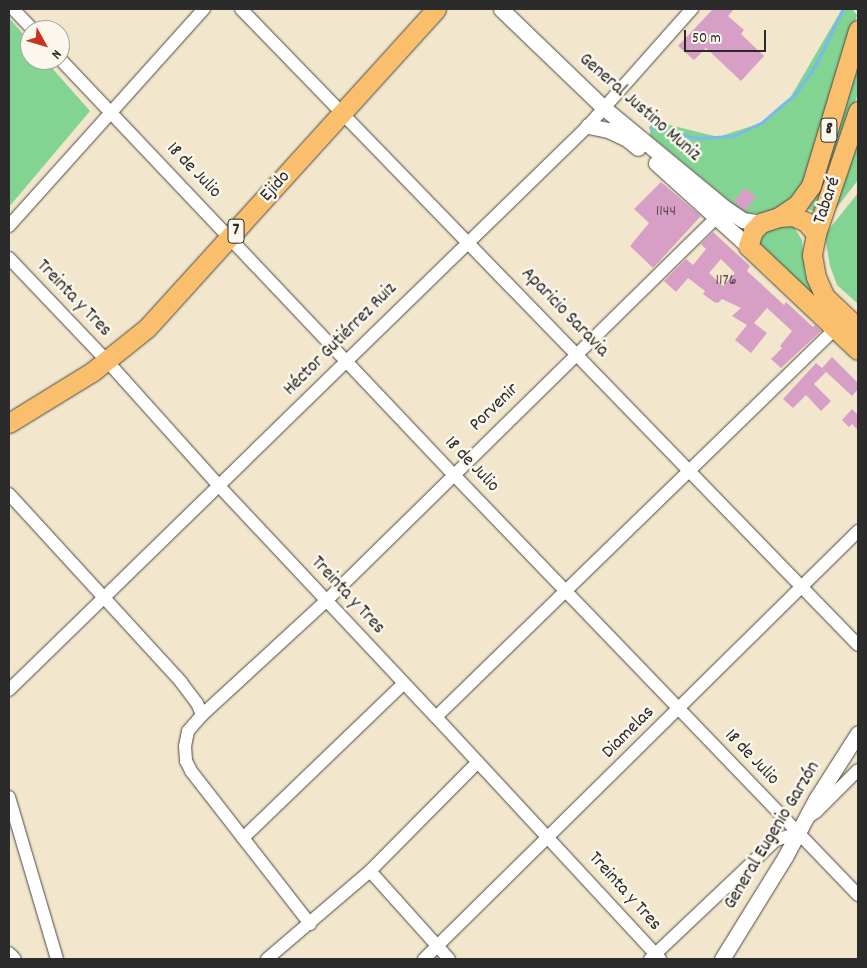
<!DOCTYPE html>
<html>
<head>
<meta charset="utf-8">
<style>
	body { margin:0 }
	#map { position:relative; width:867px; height:968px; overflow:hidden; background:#f2e7cc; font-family:Dekko,sans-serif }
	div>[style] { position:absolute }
	.green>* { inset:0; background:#83d393 }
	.stream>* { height:3px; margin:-1.5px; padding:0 1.5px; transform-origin:1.5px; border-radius:1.5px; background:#77baec }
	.building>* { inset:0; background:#d89fc6; transform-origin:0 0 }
	.roads { filter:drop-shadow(0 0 1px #494743) drop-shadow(0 0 1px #494743) }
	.minor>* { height:12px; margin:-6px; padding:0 6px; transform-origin:6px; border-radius:6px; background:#fff }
	.tertiary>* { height:15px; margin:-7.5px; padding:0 7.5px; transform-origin:7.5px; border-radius:7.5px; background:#fff }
	.primary>* { height:19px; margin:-9.5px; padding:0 9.5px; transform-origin:9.5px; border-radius:9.5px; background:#f9bf6d }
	span { translate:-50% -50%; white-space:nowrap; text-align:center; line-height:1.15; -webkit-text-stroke:5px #fbf7ec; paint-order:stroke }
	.number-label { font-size:16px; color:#564852 }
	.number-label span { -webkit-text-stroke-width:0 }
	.shield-label span { padding:1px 4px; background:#fbf7ec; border:1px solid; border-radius:4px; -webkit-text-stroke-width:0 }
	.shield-label { font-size:18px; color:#2b2b2b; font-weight:700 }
	.street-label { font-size:19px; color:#2b2b2b }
	.frame { position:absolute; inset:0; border:10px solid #2b2b2b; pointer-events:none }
	.north { position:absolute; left:20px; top:20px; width:50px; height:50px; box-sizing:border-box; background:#fbf7ec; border:1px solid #a8a59f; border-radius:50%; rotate:129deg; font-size:14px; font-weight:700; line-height:20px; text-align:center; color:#2b2b2b }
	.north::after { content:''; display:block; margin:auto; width:18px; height:22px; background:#c8321e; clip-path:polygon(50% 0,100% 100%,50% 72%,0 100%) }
	.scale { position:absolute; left:684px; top:30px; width:82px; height:22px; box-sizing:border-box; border:2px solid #2b2b2b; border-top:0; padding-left:6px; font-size:15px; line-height:18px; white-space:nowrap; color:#2b2b2b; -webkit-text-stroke:4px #fbf7ec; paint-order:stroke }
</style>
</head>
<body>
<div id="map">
	<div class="green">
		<i style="clip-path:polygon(842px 9px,852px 9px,857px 15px,808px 178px,795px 196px,769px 214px,744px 213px,650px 135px,650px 127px,654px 121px,718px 137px,761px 123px,790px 98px)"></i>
		<i style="clip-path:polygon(9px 18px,30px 42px,30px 60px,45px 60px,90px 111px,9px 207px)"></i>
		<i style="clip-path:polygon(858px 56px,858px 93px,818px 213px,805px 208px)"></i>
		<i style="clip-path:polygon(858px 135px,858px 180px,828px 219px)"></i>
		<i style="clip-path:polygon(858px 193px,858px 304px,837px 285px,830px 266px,826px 243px,826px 233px)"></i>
		<i style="clip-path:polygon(779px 227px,794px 227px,802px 240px,805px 274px,824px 310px,756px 245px,764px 231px)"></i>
	</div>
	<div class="stream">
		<i style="left:650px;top:127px;width:48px;rotate:13.2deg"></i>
		<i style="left:697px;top:138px;width:36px;rotate:-3deg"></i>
		<i style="left:733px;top:136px;width:31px;rotate:-25deg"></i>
		<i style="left:761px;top:123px;width:46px;rotate:-40.6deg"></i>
		<i style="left:796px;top:93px;width:35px;rotate:-55deg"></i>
		<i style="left:816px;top:64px;width:61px;rotate:-63.9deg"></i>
	</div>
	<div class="building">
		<i style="clip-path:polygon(713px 9px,734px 9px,728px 16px,744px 30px,741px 34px,764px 56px,741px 81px,706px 48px,694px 60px,678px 46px)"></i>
		<i style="clip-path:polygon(661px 182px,701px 216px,653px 268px,630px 246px,649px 223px,634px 209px)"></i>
		<i style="left:745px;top:188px;width:14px;height:18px;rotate:39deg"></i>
		<i style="clip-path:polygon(evenodd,713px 232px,750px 266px,747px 271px,784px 305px,786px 302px,813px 327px,815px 325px,821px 331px,781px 368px,771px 359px,782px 348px,780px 346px,792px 331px,767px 308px,754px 323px,767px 333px,751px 353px,735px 340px,747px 325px,732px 316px,741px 308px,722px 299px,718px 303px,714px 302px,703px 294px,705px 291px,688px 278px,676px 292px,664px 281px,686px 259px,693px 265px,706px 249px,701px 244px,713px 232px,721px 259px,735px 273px,723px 286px,709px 273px,721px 259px)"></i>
		<i style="clip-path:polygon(832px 357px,858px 383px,858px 389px,852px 396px,822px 368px,826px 372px,814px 384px,831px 401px,821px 411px,806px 395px,793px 408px,783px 399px,816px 363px,822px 368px)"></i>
		<i style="clip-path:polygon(852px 409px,858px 415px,858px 430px,852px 424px,849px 427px,842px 420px)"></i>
	</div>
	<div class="roads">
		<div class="minor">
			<i style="left:13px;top:9px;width:29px;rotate:46deg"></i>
			<i style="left:241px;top:9px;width:886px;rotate:45.87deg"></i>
			<i style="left:60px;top:59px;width:573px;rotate:46.56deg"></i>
			<i style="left:454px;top:475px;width:583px;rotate:46.11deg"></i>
			<i style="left:9px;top:226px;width:292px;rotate:-48.1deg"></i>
			<i style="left:9px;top:258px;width:142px;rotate:46.4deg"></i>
			<i style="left:107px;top:361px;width:168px;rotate:48.1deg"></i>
			<i style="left:219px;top:486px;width:317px;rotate:46.8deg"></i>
			<i style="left:436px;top:717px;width:330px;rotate:47.2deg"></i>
			<i style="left:9px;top:494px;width:255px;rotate:47.5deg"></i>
			<i style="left:181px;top:682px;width:26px;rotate:53deg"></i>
			<i style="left:197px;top:703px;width:13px;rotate:67deg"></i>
			<i style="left:202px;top:715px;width:21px;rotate:131deg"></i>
			<i style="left:188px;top:731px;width:15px;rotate:101deg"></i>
			<i style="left:185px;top:746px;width:15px;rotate:86deg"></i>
			<i style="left:186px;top:761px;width:11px;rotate:63deg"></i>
			<i style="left:191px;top:771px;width:194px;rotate:52.1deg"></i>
			<i style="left:9px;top:690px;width:808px;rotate:-44.25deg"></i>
			<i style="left:588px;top:126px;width:157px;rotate:-48.4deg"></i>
			<i style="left:202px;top:715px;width:168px;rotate:-42.6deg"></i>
			<i style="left:326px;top:601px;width:557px;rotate:-44.49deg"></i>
			<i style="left:436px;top:717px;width:564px;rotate:-44.21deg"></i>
			<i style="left:9px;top:797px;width:169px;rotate:73.5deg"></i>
			<i style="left:807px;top:818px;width:11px;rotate:-34deg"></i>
			<i style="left:816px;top:812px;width:59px;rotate:-45deg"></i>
			<i style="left:243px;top:838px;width:223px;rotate:-43.9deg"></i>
			<i style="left:370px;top:871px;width:118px;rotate:48.1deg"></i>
			<i style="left:9px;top:953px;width:8px;rotate:45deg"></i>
			<i style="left:267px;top:959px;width:135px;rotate:-40.5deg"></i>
			<i style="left:370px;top:871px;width:153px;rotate:-45.3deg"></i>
			<i style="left:424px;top:959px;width:610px;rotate:-44.6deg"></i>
			<i style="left:650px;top:959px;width:173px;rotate:-43.4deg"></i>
			<i style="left:776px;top:840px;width:23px;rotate:-18deg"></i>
		</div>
		<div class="tertiary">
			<i style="left:501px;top:9px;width:143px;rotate:43.9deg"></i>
			<i style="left:604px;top:108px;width:157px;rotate:39.6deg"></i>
			<i style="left:725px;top:208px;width:22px;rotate:34deg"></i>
			<i style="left:743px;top:220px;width:18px;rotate:9deg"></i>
			<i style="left:588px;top:126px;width:20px;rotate:11deg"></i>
			<i style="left:608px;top:130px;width:21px;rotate:25deg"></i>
			<i style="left:627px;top:139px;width:14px;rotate:39deg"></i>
			<i style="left:656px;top:163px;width:124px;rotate:42.1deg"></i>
			<i style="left:722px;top:959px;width:120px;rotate:-58.3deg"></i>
			<i style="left:785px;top:857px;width:66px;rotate:-61.9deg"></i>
			<i style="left:816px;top:799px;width:78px;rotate:-57.5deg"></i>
		</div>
		<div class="primary">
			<i style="left:858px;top:111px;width:130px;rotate:108.9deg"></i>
			<i style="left:816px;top:234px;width:21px;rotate:101deg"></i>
			<i style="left:812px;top:255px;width:22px;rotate:80deg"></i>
			<i style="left:816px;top:277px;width:22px;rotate:66deg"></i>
			<i style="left:825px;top:297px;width:45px;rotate:43.2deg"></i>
			<i style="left:779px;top:217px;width:22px;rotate:-34deg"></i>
			<i style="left:797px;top:205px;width:24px;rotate:-54deg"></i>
			<i style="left:811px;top:186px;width:163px;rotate:-73.2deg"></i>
			<i style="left:816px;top:234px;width:16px;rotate:-130deg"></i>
			<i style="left:806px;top:222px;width:14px;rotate:-155deg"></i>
			<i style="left:793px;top:216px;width:14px;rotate:176deg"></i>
			<i style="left:779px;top:217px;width:19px;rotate:162deg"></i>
			<i style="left:761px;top:223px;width:11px;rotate:135deg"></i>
			<i style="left:753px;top:231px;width:16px;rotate:108deg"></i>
			<i style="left:748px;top:246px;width:151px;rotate:43.4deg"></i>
			<i style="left:9px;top:423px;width:97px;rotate:-31.6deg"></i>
			<i style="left:92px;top:372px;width:70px;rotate:-38.7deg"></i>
			<i style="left:147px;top:328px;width:430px;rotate:-47.8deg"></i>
		</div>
	</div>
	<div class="number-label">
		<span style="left:666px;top:212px">1144</span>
		<span style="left:726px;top:281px">1176</span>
	</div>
	<div class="shield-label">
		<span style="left:829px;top:130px">8</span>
		<span style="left:236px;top:231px">7</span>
	</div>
	<div class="street-label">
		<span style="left:639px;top:108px;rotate:41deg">General Justino Muniz</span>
		<span style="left:193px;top:171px;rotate:46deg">18 de Julio</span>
		<span style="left:276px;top:187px;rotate:-48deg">Ejido</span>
		<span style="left:828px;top:201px;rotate:-71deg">Tabaré</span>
		<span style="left:73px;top:299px;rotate:46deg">Treinta y Tres</span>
		<span style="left:564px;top:313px;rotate:46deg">Aparicio Saravia</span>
		<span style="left:341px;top:340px;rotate:-45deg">Héctor Gutiérrez Ruiz</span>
		<span style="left:495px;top:408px;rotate:-44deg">Porvenir</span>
		<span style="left:471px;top:465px;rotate:46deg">18 de Julio</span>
		<span style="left:347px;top:596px;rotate:47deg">Treinta y Tres</span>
		<span style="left:629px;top:733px;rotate:-45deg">Diamelas</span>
		<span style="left:751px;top:758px;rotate:46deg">18 de Julio</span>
		<span style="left:773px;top:836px;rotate:-59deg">General Eugenio Garzón</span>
		<span style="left:624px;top:892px;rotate:48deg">Treinta y Tres</span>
	</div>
	<div class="frame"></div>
	<div class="north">N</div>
	<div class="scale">50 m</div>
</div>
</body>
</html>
